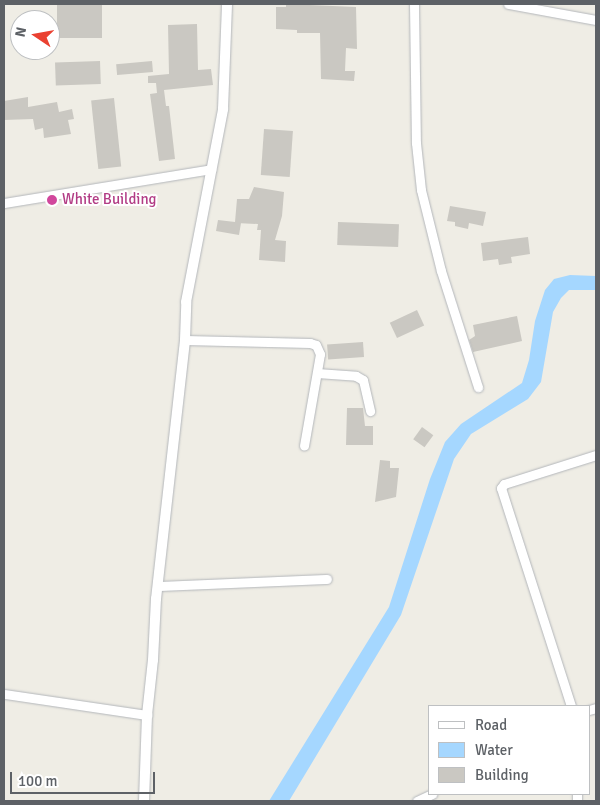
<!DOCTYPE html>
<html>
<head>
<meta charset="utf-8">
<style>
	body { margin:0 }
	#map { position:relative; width:600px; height:805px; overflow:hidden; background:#efede5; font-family:Signika,sans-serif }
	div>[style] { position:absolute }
	.water>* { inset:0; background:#a5d7ff }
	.building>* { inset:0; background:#cac8c2; transform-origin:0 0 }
	.roads { filter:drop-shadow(0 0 1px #b3b6ba) drop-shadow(0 0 1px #b3b6ba) }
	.minor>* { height:9px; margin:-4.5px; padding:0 4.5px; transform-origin:4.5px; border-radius:4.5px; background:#fff }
	.tertiary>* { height:10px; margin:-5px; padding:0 5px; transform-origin:5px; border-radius:5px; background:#fff }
	.dots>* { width:14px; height:14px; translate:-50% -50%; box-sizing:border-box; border:2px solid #fff; border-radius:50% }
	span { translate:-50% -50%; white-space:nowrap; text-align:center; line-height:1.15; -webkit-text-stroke:4px #fff; paint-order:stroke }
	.hotel-label { font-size:15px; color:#b23c85 }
	.left { translate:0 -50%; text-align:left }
	.frame { position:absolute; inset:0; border:5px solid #5d6166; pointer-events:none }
	.legend { position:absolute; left:428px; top:705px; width:162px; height:90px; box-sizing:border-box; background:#fff; border:1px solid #bec0c2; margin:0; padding:6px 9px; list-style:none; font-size:15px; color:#5d6166 }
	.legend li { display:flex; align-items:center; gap:10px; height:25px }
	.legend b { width:25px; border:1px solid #bec0c2 }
	.north { position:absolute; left:10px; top:10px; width:50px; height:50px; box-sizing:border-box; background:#fff; border:1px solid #bec0c2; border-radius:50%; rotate:282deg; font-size:14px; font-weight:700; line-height:20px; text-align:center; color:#5d6166 }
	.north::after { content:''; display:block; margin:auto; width:18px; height:22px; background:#ea4131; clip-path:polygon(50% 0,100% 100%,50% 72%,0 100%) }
	.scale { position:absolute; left:10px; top:772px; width:145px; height:22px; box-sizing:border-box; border:2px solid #5d6166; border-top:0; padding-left:6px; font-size:15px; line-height:18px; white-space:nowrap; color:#5d6166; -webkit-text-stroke:4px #fff; paint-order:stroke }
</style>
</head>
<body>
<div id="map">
	<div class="water">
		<i style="clip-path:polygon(570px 275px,596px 276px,596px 290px,569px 290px,561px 298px,553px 312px,541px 382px,528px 399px,471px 434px,454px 459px,401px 615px,289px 801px,269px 801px,389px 607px,430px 479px,445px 442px,461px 424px,522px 383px,529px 360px,535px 321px,545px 290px,554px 279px)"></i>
	</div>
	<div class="building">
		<i style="left:57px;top:4px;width:45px;height:34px"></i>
		<i style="clip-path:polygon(286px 4px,356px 7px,357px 49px,346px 48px,345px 71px,355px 71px,354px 81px,321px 79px,320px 33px,297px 33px,297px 30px,276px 29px,276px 7px,286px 7px)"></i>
		<i style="clip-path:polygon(197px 24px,198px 70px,211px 69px,213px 85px,164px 90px,166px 106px,169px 106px,175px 159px,159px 161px,150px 94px,157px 93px,156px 83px,148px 83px,148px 76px,169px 74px,168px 25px)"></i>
		<i style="left:100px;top:61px;width:23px;height:45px;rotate:88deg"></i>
		<i style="left:152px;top:61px;width:11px;height:36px;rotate:85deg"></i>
		<i style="clip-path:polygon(28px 97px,28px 107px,57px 102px,59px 112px,72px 109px,74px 119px,68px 120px,71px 134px,44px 138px,43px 128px,35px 130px,33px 119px,4px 120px,4px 101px)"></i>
		<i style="left:114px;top:98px;width:69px;height:23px;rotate:84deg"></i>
		<i style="left:264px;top:129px;width:29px;height:46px;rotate:4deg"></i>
		<i style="clip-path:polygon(254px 187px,284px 192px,282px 216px,275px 240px,286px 241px,285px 262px,259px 260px,261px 230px,257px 230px,258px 224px,236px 223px,241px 223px,239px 235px,216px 231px,218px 220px,235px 222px,237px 199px,249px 199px)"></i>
		<i style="clip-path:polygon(450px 206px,486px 212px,483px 226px,469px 223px,468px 229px,455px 226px,455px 222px,447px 221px)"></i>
		<i style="left:338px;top:222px;width:61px;height:23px;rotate:2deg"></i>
		<i style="clip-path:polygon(528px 237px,530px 254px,511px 257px,512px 263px,499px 265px,498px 259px,483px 261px,481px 243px)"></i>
		<i style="left:417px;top:310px;width:17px;height:30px;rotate:65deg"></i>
		<i style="clip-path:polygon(517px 316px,522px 341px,473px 352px,469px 340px,475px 336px,473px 325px)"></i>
		<i style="left:363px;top:342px;width:15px;height:36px;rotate:86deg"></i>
		<i style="clip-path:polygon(347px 408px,363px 408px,365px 426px,373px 426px,373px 445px,346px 445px)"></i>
		<i style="left:422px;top:427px;width:14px;height:15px;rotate:36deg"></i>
		<i style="clip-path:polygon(380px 460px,390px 461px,390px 468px,399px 468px,396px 497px,375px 502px)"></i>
	</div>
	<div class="roads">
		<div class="minor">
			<i style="left:414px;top:4px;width:139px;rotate:89.2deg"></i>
			<i style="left:416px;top:143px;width:47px;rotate:83.9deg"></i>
			<i style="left:421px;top:190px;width:83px;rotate:76.1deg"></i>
			<i style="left:441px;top:271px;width:122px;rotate:72.3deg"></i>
			<i style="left:508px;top:4px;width:89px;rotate:10.3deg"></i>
			<i style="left:4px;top:203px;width:210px;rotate:-9.3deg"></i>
			<i style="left:185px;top:340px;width:125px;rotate:1.4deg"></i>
			<i style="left:310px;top:343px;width:6px;rotate:18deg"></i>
			<i style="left:316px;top:345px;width:10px;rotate:66deg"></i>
			<i style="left:320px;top:354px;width:93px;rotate:99.9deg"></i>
			<i style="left:317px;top:373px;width:39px;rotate:4deg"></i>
			<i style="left:356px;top:376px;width:8px;rotate:30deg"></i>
			<i style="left:363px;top:380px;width:32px;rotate:77deg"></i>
			<i style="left:158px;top:586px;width:169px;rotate:-2.4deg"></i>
			<i style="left:5px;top:694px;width:144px;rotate:8.4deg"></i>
			<i style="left:571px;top:706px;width:229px;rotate:-107.8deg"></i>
			<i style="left:501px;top:488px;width:5px;rotate:-53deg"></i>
			<i style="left:504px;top:484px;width:96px;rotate:-17.5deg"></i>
			<i style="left:589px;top:710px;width:7px;rotate:-16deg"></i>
			<i style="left:577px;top:794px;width:7px;rotate:90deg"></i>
			<i style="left:417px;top:801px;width:17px;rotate:-25deg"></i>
		</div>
		<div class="tertiary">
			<i style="left:144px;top:801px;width:86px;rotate:-88deg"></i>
			<i style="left:147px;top:715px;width:55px;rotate:-83.8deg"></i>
			<i style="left:153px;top:660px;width:61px;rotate:-87.2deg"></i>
			<i style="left:156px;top:599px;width:261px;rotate:-83.6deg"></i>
			<i style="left:185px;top:340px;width:38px;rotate:-88deg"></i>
			<i style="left:186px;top:302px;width:197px;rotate:-79.1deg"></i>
			<i style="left:223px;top:109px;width:105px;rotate:-87.8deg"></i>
		</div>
	</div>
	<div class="dots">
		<i style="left:52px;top:200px;background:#d1479c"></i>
	</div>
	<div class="hotel-label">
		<span class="left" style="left:62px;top:200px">White Building</span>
	</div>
	<div class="frame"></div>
	<ul class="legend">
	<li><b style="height:6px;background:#fff"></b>Road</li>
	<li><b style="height:14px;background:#a5d7ff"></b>Water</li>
	<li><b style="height:14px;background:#cac8c2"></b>Building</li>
	</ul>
	<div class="north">N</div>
	<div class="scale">100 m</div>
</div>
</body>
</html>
